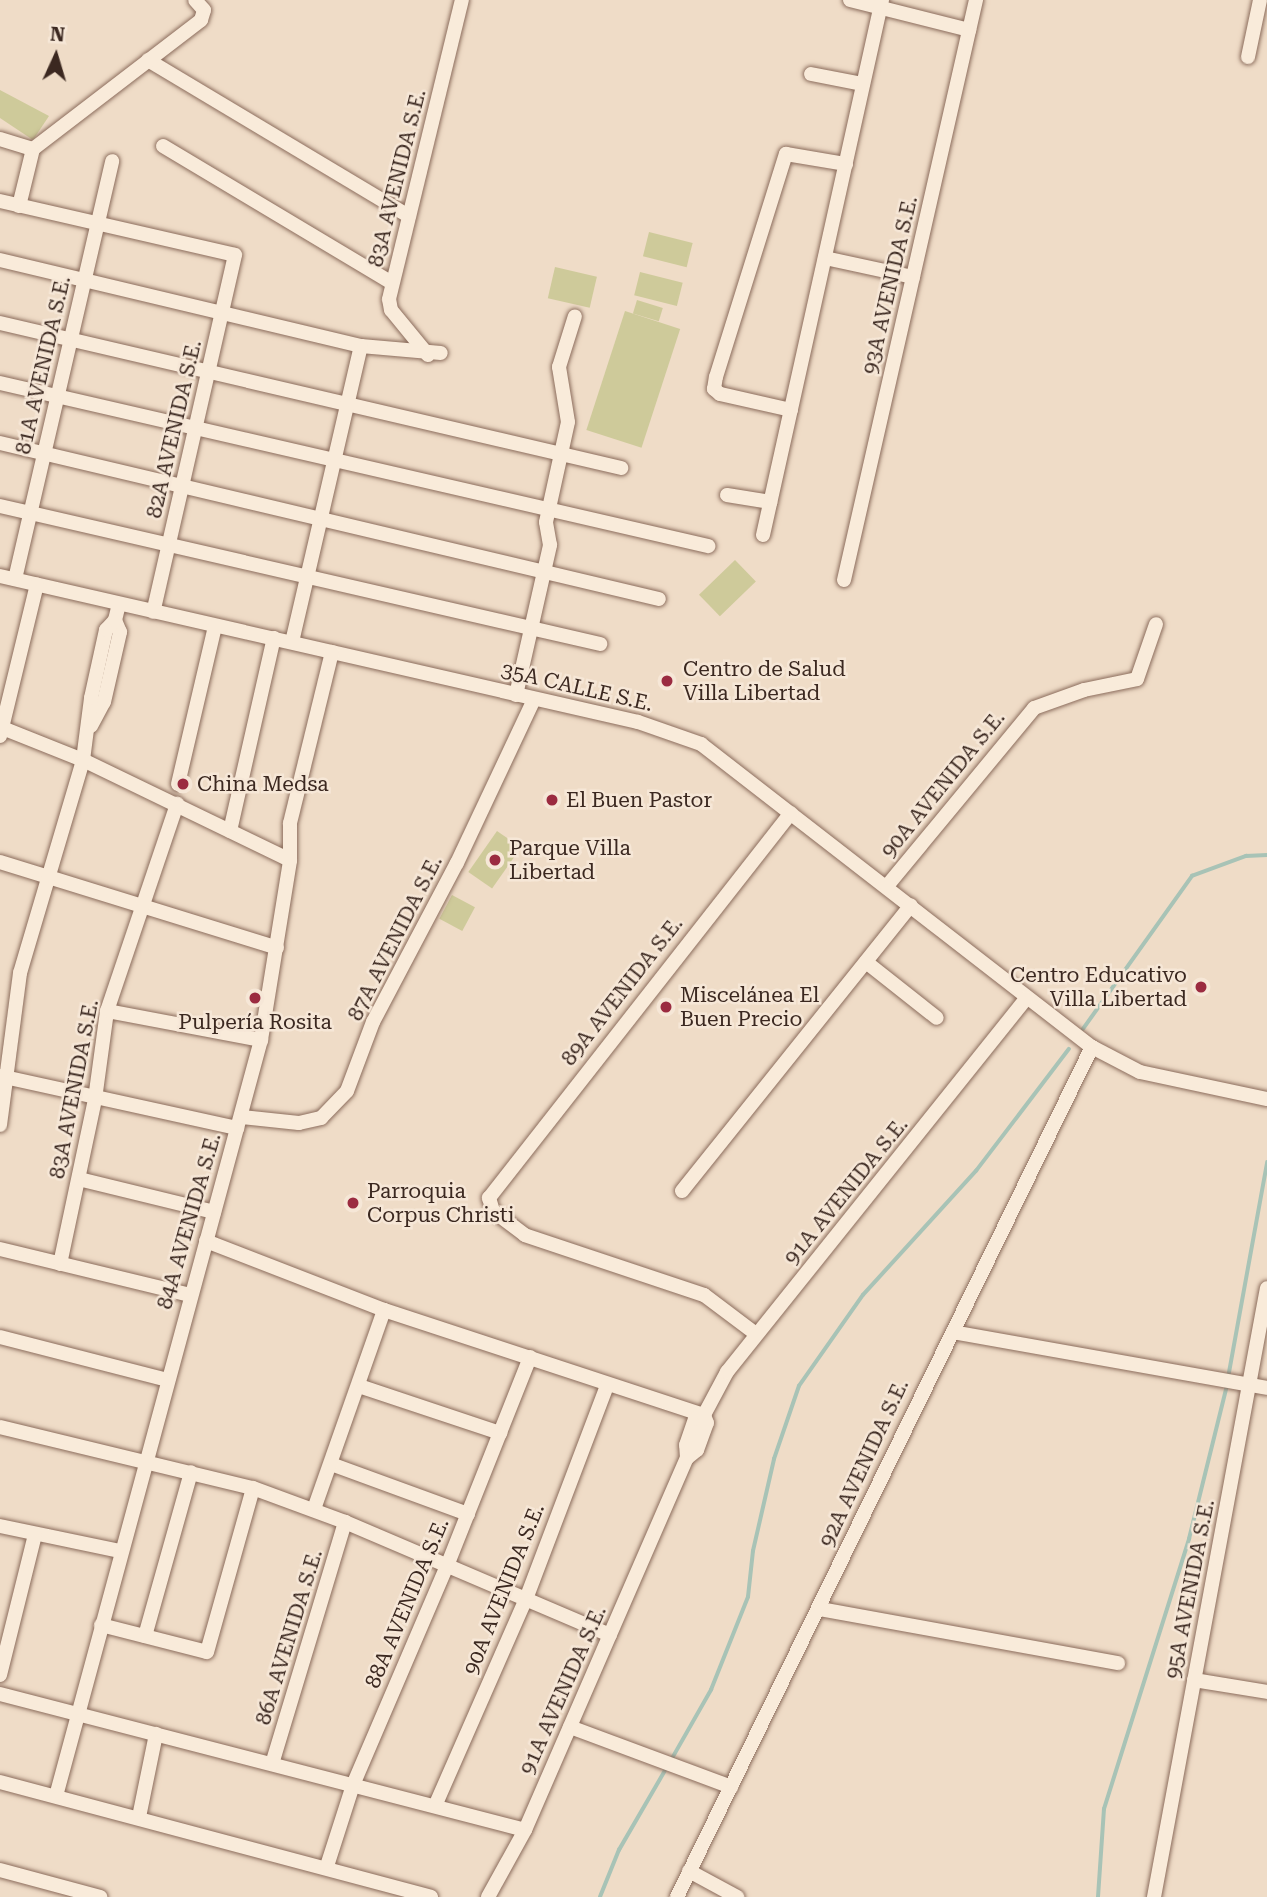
<!DOCTYPE html>
<html>
<head>
<meta charset="utf-8">
<style>
	body { margin:0 }
	#map { position:relative; width:1267px; height:1897px; overflow:hidden; background:#efdcc7; font-family:"Roboto Serif",serif }
	div>[style] { position:absolute }
	.green>* { inset:0; background:#ceca9a; transform-origin:0 0 }
	.stream>* { height:3.5px; margin:-1.75px; padding:0 1.75px; transform-origin:1.75px; border-radius:1.75px; background:#a8c3b6 }
	.roads { filter:drop-shadow(0 0 2px #8b6c5c) drop-shadow(0 0 2px #8b6c5c) }
	.minor>* { height:14px; margin:-7px; padding:0 7px; transform-origin:7px; border-radius:7px; background:#f9ebda }
	.dots>* { width:19px; height:19px; translate:-50% -50%; box-sizing:border-box; border:4px solid #f6e7d7; border-radius:50% }
	span { translate:-50% -50%; white-space:nowrap; text-align:center; line-height:1.15; -webkit-text-stroke:5px #f6e7d7; paint-order:stroke }
	.street-label { font-size:21px; color:#3b2820 }
	.poi-label { font-size:21px; color:#3b2820 }
	.left { translate:0 -50%; text-align:left }
	.right { translate:-100% -50%; text-align:right }
	.north { position:absolute; left:21px; top:21px; width:70px; height:70px; -webkit-text-stroke:5px #f6e7d7; paint-order:stroke; rotate:4deg; font-size:19px; font-weight:700; line-height:28px; text-align:center; color:#3b2820 }
	.north::after { content:''; display:block; margin:auto; width:24px; height:32px; background:#3b2820; clip-path:polygon(50% 0,100% 100%,50% 72%,0 100%) }
</style>
</head>
<body>
<div id="map">
	<div class="green">
		<i style="clip-path:polygon(0 90px,49px 116px,33px 140px,0 118px)"></i>
		<i style="left:649px;top:232px;width:45px;height:25px;rotate:14deg"></i>
		<i style="left:555px;top:267px;width:43px;height:32px;rotate:13deg"></i>
		<i style="left:640px;top:272px;width:44px;height:24px;rotate:14deg"></i>
		<i style="left:637px;top:300px;width:27px;height:14px;rotate:17deg"></i>
		<i style="left:625px;top:311px;width:58px;height:125px;rotate:18deg"></i>
		<i style="left:735px;top:560px;width:30px;height:50px;rotate:46deg"></i>
		<i style="left:497px;top:831px;width:29px;height:50px;rotate:35deg"></i>
		<i style="left:452px;top:895px;width:26px;height:27px;rotate:28deg"></i>
	</div>
	<div class="stream">
		<i style="left:1083px;top:1029px;width:188px;rotate:-54.5deg"></i>
		<i style="left:1192px;top:876px;width:58px;rotate:-20.3deg"></i>
		<i style="left:1246px;top:856px;width:21px;rotate:-3deg"></i>
		<i style="left:1228px;top:1378px;width:219px;rotate:-79.7deg"></i>
		<i style="left:670px;top:1762px;width:83px;rotate:-60.3deg"></i>
		<i style="left:711px;top:1690px;width:100px;rotate:-68.3deg"></i>
		<i style="left:748px;top:1597px;width:46px;rotate:-83.8deg"></i>
		<i style="left:753px;top:1551px;width:94px;rotate:-77.1deg"></i>
		<i style="left:774px;top:1459px;width:77px;rotate:-71.1deg"></i>
		<i style="left:799px;top:1386px;width:111px;rotate:-54.9deg"></i>
		<i style="left:863px;top:1295px;width:168px;rotate:-47.7deg"></i>
		<i style="left:976px;top:1171px;width:153px;rotate:-52.7deg"></i>
		<i style="left:600px;top:1897px;width:51px;rotate:-68deg"></i>
		<i style="left:619px;top:1850px;width:94px;rotate:-59.9deg"></i>
		<i style="left:1098px;top:1897px;width:88px;rotate:-86.1deg"></i>
		<i style="left:1104px;top:1809px;width:283px;rotate:-72.5deg"></i>
		<i style="left:1189px;top:1539px;width:159px;rotate:-76.1deg"></i>
	</div>
	<div class="roads">
		<div class="minor">
			<i style="left:850px;top:0;width:123px;rotate:14.1deg"></i>
			<i style="left:1248px;top:57px;width:58px;rotate:-78.1deg"></i>
			<i style="left:148px;top:60px;width:304px;rotate:30.9deg"></i>
			<i style="left:811px;top:74px;width:53px;rotate:10.9deg"></i>
			<i style="left:0;top:139px;width:34px;rotate:17deg"></i>
			<i style="left:33px;top:149px;width:212px;rotate:-37.5deg"></i>
			<i style="left:201px;top:20px;width:10px;rotate:-73deg"></i>
			<i style="left:204px;top:10px;width:13px;rotate:-132deg"></i>
			<i style="left:163px;top:146px;width:267px;rotate:30.9deg"></i>
			<i style="left:0;top:201px;width:241px;rotate:12.9deg"></i>
			<i style="left:235px;top:255px;width:366px;rotate:102.9deg"></i>
			<i style="left:19px;top:206px;width:59px;rotate:-76.2deg"></i>
			<i style="left:825px;top:258px;width:90px;rotate:12.2deg"></i>
			<i style="left:0;top:260px;width:371px;rotate:13.4deg"></i>
			<i style="left:361px;top:346px;width:80px;rotate:5deg"></i>
			<i style="left:0;top:323px;width:638px;rotate:13.14deg"></i>
			<i style="left:428px;top:355px;width:58px;rotate:-129.4deg"></i>
			<i style="left:391px;top:310px;width:11px;rotate:-100deg"></i>
			<i style="left:389px;top:299px;width:308px;rotate:-76.3deg"></i>
			<i style="left:0;top:383px;width:727px;rotate:12.97deg"></i>
			<i style="left:791px;top:410px;width:73px;rotate:-167.3deg"></i>
			<i style="left:720px;top:394px;width:8px;rotate:-140deg"></i>
			<i style="left:714px;top:389px;width:12px;rotate:-81deg"></i>
			<i style="left:716px;top:377px;width:234px;rotate:-72.6deg"></i>
			<i style="left:786px;top:154px;width:61px;rotate:9.5deg"></i>
			<i style="left:0;top:443px;width:677px;rotate:13.32deg"></i>
			<i style="left:727px;top:495px;width:44px;rotate:9.2deg"></i>
			<i style="left:0;top:506px;width:616px;rotate:12.95deg"></i>
			<i style="left:763px;top:535px;width:548px;rotate:-77.46deg"></i>
			<i style="left:0;top:576px;width:654px;rotate:12.89deg"></i>
			<i style="left:638px;top:722px;width:67px;rotate:19.2deg"></i>
			<i style="left:701px;top:744px;width:495px;rotate:37.8deg"></i>
			<i style="left:1092px;top:1047px;width:54px;rotate:27.5deg"></i>
			<i style="left:1140px;top:1072px;width:130px;rotate:12deg"></i>
			<i style="left:15px;top:579px;width:429px;rotate:-76.9deg"></i>
			<i style="left:844px;top:580px;width:595px;rotate:-77.18deg"></i>
			<i style="left:292px;top:642px;width:304px;rotate:-76.9deg"></i>
			<i style="left:516px;top:695px;width:154px;rotate:-77.2deg"></i>
			<i style="left:550px;top:545px;width:23px;rotate:-100deg"></i>
			<i style="left:546px;top:522px;width:102px;rotate:-77.6deg"></i>
			<i style="left:568px;top:422px;width:56px;rotate:-99.3deg"></i>
			<i style="left:559px;top:367px;width:53px;rotate:-72.6deg"></i>
			<i style="left:91px;top:726px;width:27px;rotate:-62deg"></i>
			<i style="left:104px;top:702px;width:72px;rotate:-77.1deg"></i>
			<i style="left:120px;top:632px;width:13px;rotate:-113deg"></i>
			<i style="left:0;top:727px;width:89px;rotate:21.7deg"></i>
			<i style="left:83px;top:760px;width:230px;rotate:25.8deg"></i>
			<i style="left:0;top:736px;width:156px;rotate:-76.3deg"></i>
			<i style="left:178px;top:784px;width:162px;rotate:-76.8deg"></i>
			<i style="left:230px;top:831px;width:198px;rotate:-77.2deg"></i>
			<i style="left:0;top:862px;width:290px;rotate:17.2deg"></i>
			<i style="left:887px;top:886px;width:231px;rotate:-50.4deg"></i>
			<i style="left:1034px;top:708px;width:53px;rotate:-19.8deg"></i>
			<i style="left:1084px;top:690px;width:54px;rotate:-11.7deg"></i>
			<i style="left:1137px;top:679px;width:58px;rotate:-70.9deg"></i>
			<i style="left:866px;top:962px;width:90px;rotate:38.3deg"></i>
			<i style="left:107px;top:1011px;width:157px;rotate:10.7deg"></i>
			<i style="left:0;top:1076px;width:243px;rotate:12.4deg"></i>
			<i style="left:242px;top:1117px;width:57px;rotate:6deg"></i>
			<i style="left:299px;top:1123px;width:23px;rotate:-13deg"></i>
			<i style="left:321px;top:1118px;width:37px;rotate:-46deg"></i>
			<i style="left:347px;top:1091px;width:74px;rotate:-69.4deg"></i>
			<i style="left:373px;top:1022px;width:180px;rotate:-62.2deg"></i>
			<i style="left:457px;top:863px;width:181px;rotate:-64.8deg"></i>
			<i style="left:0;top:1125px;width:153px;rotate:-82.5deg"></i>
			<i style="left:20px;top:973px;width:222px;rotate:-73.5deg"></i>
			<i style="left:83px;top:760px;width:63px;rotate:-82.6deg"></i>
			<i style="left:91px;top:698px;width:70px;rotate:-77.6deg"></i>
			<i style="left:106px;top:630px;width:13px;rotate:-48deg"></i>
			<i style="left:115px;top:620px;width:16px;rotate:-76deg"></i>
			<i style="left:79px;top:1179px;width:139px;rotate:13.7deg"></i>
			<i style="left:682px;top:1191px;width:366px;rotate:-51.3deg"></i>
			<i style="left:206px;top:1241px;width:191px;rotate:21.2deg"></i>
			<i style="left:384px;top:1310px;width:337px;rotate:18.2deg"></i>
			<i style="left:0;top:1249px;width:195px;rotate:13.6deg"></i>
			<i style="left:60px;top:1264px;width:169px;rotate:-78deg"></i>
			<i style="left:95px;top:1099px;width:89px;rotate:-82.2deg"></i>
			<i style="left:107px;top:1011px;width:219px;rotate:-71.3deg"></i>
			<i style="left:953px;top:1332px;width:319px;rotate:10.1deg"></i>
			<i style="left:756px;top:1334px;width:65px;rotate:-143.1deg"></i>
			<i style="left:704px;top:1295px;width:189px;rotate:-161.5deg"></i>
			<i style="left:525px;top:1235px;width:40px;rotate:-143deg"></i>
			<i style="left:493px;top:1211px;width:14px;rotate:-107deg"></i>
			<i style="left:489px;top:1198px;width:489px;rotate:-51.9deg"></i>
			<i style="left:0;top:1337px;width:172px;rotate:14.4deg"></i>
			<i style="left:359px;top:1386px;width:149px;rotate:18.4deg"></i>
			<i style="left:0;top:1427px;width:260px;rotate:13.6deg"></i>
			<i style="left:253px;top:1488px;width:98px;rotate:20.3deg"></i>
			<i style="left:345px;top:1522px;width:288px;rotate:23.1deg"></i>
			<i style="left:687px;top:1458px;width:13px;rotate:-94deg"></i>
			<i style="left:686px;top:1445px;width:28px;rotate:-71deg"></i>
			<i style="left:695px;top:1419px;width:10px;rotate:-24deg"></i>
			<i style="left:704px;top:1415px;width:49px;rotate:-61.9deg"></i>
			<i style="left:727px;top:1372px;width:479px;rotate:-51.3deg"></i>
			<i style="left:331px;top:1464px;width:146px;rotate:20.1deg"></i>
			<i style="left:314px;top:1509px;width:211px;rotate:-70.6deg"></i>
			<i style="left:0;top:1526px;width:123px;rotate:11.8deg"></i>
			<i style="left:820px;top:1609px;width:303px;rotate:10.3deg"></i>
			<i style="left:101px;top:1625px;width:109px;rotate:14.3deg"></i>
			<i style="left:207px;top:1652px;width:170px;rotate:-74.3deg"></i>
			<i style="left:145px;top:1636px;width:170px;rotate:-74.3deg"></i>
			<i style="left:0;top:1675px;width:144px;rotate:-76deg"></i>
			<i style="left:1194px;top:1680px;width:74px;rotate:9.3deg"></i>
			<i style="left:0;top:1694px;width:542px;rotate:14.52deg"></i>
			<i style="left:570px;top:1727px;width:172px;rotate:20.4deg"></i>
			<i style="left:272px;top:1764px;width:253px;rotate:-73.2deg"></i>
			<i style="left:0;top:1782px;width:446px;rotate:14.9deg"></i>
			<i style="left:56px;top:1796px;width:783px;rotate:-74.83deg"></i>
			<i style="left:261px;top:1040px;width:182px;rotate:-80.8deg"></i>
			<i style="left:290px;top:860px;width:37px;rotate:-90deg"></i>
			<i style="left:290px;top:823px;width:176px;rotate:-76.2deg"></i>
			<i style="left:435px;top:1806px;width:226px;rotate:-66.3deg"></i>
			<i style="left:526px;top:1599px;width:228px;rotate:-69.2deg"></i>
			<i style="left:139px;top:1817px;width:85px;rotate:-78.4deg"></i>
			<i style="left:327px;top:1866px;width:85px;rotate:-72.2deg"></i>
			<i style="left:353px;top:1785px;width:238px;rotate:-66.8deg"></i>
			<i style="left:447px;top:1566px;width:225px;rotate:-68.3deg"></i>
			<i style="left:0;top:1870px;width:104px;rotate:15.1deg"></i>
			<i style="left:689px;top:1871px;width:55px;rotate:28.4deg"></i>
			<i style="left:488px;top:1897px;width:77px;rotate:-61.1deg"></i>
			<i style="left:525px;top:1830px;width:406px;rotate:-66.5deg"></i>
			<i style="left:687px;top:1458px;width:13px;rotate:-39deg"></i>
			<i style="left:697px;top:1450px;width:29px;rotate:-70deg"></i>
			<i style="left:707px;top:1423px;width:9px;rotate:-111deg"></i>
			<i style="left:677px;top:1897px;width:946px;rotate:-63.98deg"></i>
			<i style="left:1154px;top:1897px;width:619px;rotate:-79.49deg"></i>
		</div>
	</div>
	<div class="dots">
		<i style="left:667px;top:681px;background:#9b2b40"></i>
		<i style="left:183px;top:784px;background:#9b2b40"></i>
		<i style="left:552px;top:800px;background:#9b2b40"></i>
		<i style="left:495px;top:860px;background:#9b2b40"></i>
		<i style="left:1201px;top:987px;background:#9b2b40"></i>
		<i style="left:255px;top:998px;background:#9b2b40"></i>
		<i style="left:666px;top:1007px;background:#9b2b40"></i>
		<i style="left:353px;top:1203px;background:#9b2b40"></i>
	</div>
	<div class="street-label">
		<span style="left:397px;top:178px;rotate:-76deg">83A AVENIDA S.E.</span>
		<span style="left:890px;top:285px;rotate:-77deg">93A AVENIDA S.E.</span>
		<span style="left:43px;top:365px;rotate:-77deg">81A AVENIDA S.E.</span>
		<span style="left:174px;top:429px;rotate:-77deg">82A AVENIDA S.E.</span>
		<span style="left:577px;top:687px;rotate:13deg">35A CALLE S.E.</span>
		<span style="left:943px;top:784px;rotate:-51deg">90A AVENIDA S.E.</span>
		<span style="left:395px;top:938px;rotate:-63deg">87A AVENIDA S.E.</span>
		<span style="left:622px;top:991px;rotate:-52deg">89A AVENIDA S.E.</span>
		<span style="left:74px;top:1089px;rotate:-79deg">83A AVENIDA S.E.</span>
		<span style="left:846px;top:1191px;rotate:-51deg">91A AVENIDA S.E.</span>
		<span style="left:189px;top:1221px;rotate:-74deg">84A AVENIDA S.E.</span>
		<span style="left:864px;top:1463px;rotate:-65deg">92A AVENIDA S.E.</span>
		<span style="left:504px;top:1589px;rotate:-68deg">90A AVENIDA S.E.</span>
		<span style="left:1190px;top:1589px;rotate:-79deg">95A AVENIDA S.E.</span>
		<span style="left:407px;top:1603px;rotate:-67deg">88A AVENIDA S.E.</span>
		<span style="left:289px;top:1637px;rotate:-73deg">86A AVENIDA S.E.</span>
		<span style="left:563px;top:1690px;rotate:-66deg">91A AVENIDA S.E.</span>
	</div>
	<div class="poi-label">
		<span class="left" style="left:683px;top:681px">Centro de Salud<br>Villa Libertad</span>
		<span class="left" style="left:197px;top:784px">China Medsa</span>
		<span class="left" style="left:566px;top:800px">El Buen Pastor</span>
		<span class="left" style="left:509px;top:860px">Parque Villa<br>Libertad</span>
		<span class="right" style="left:1187px;top:987px">Centro Educativo<br>Villa Libertad</span>
		<span class="left" style="left:680px;top:1007px">Miscelánea El<br>Buen Precio</span>
		<span style="left:255px;top:1022px">Pulpería Rosita</span>
		<span class="left" style="left:367px;top:1203px">Parroquia<br>Corpus Christi</span>
	</div>
	<div class="north">N</div>
</div>
</body>
</html>
